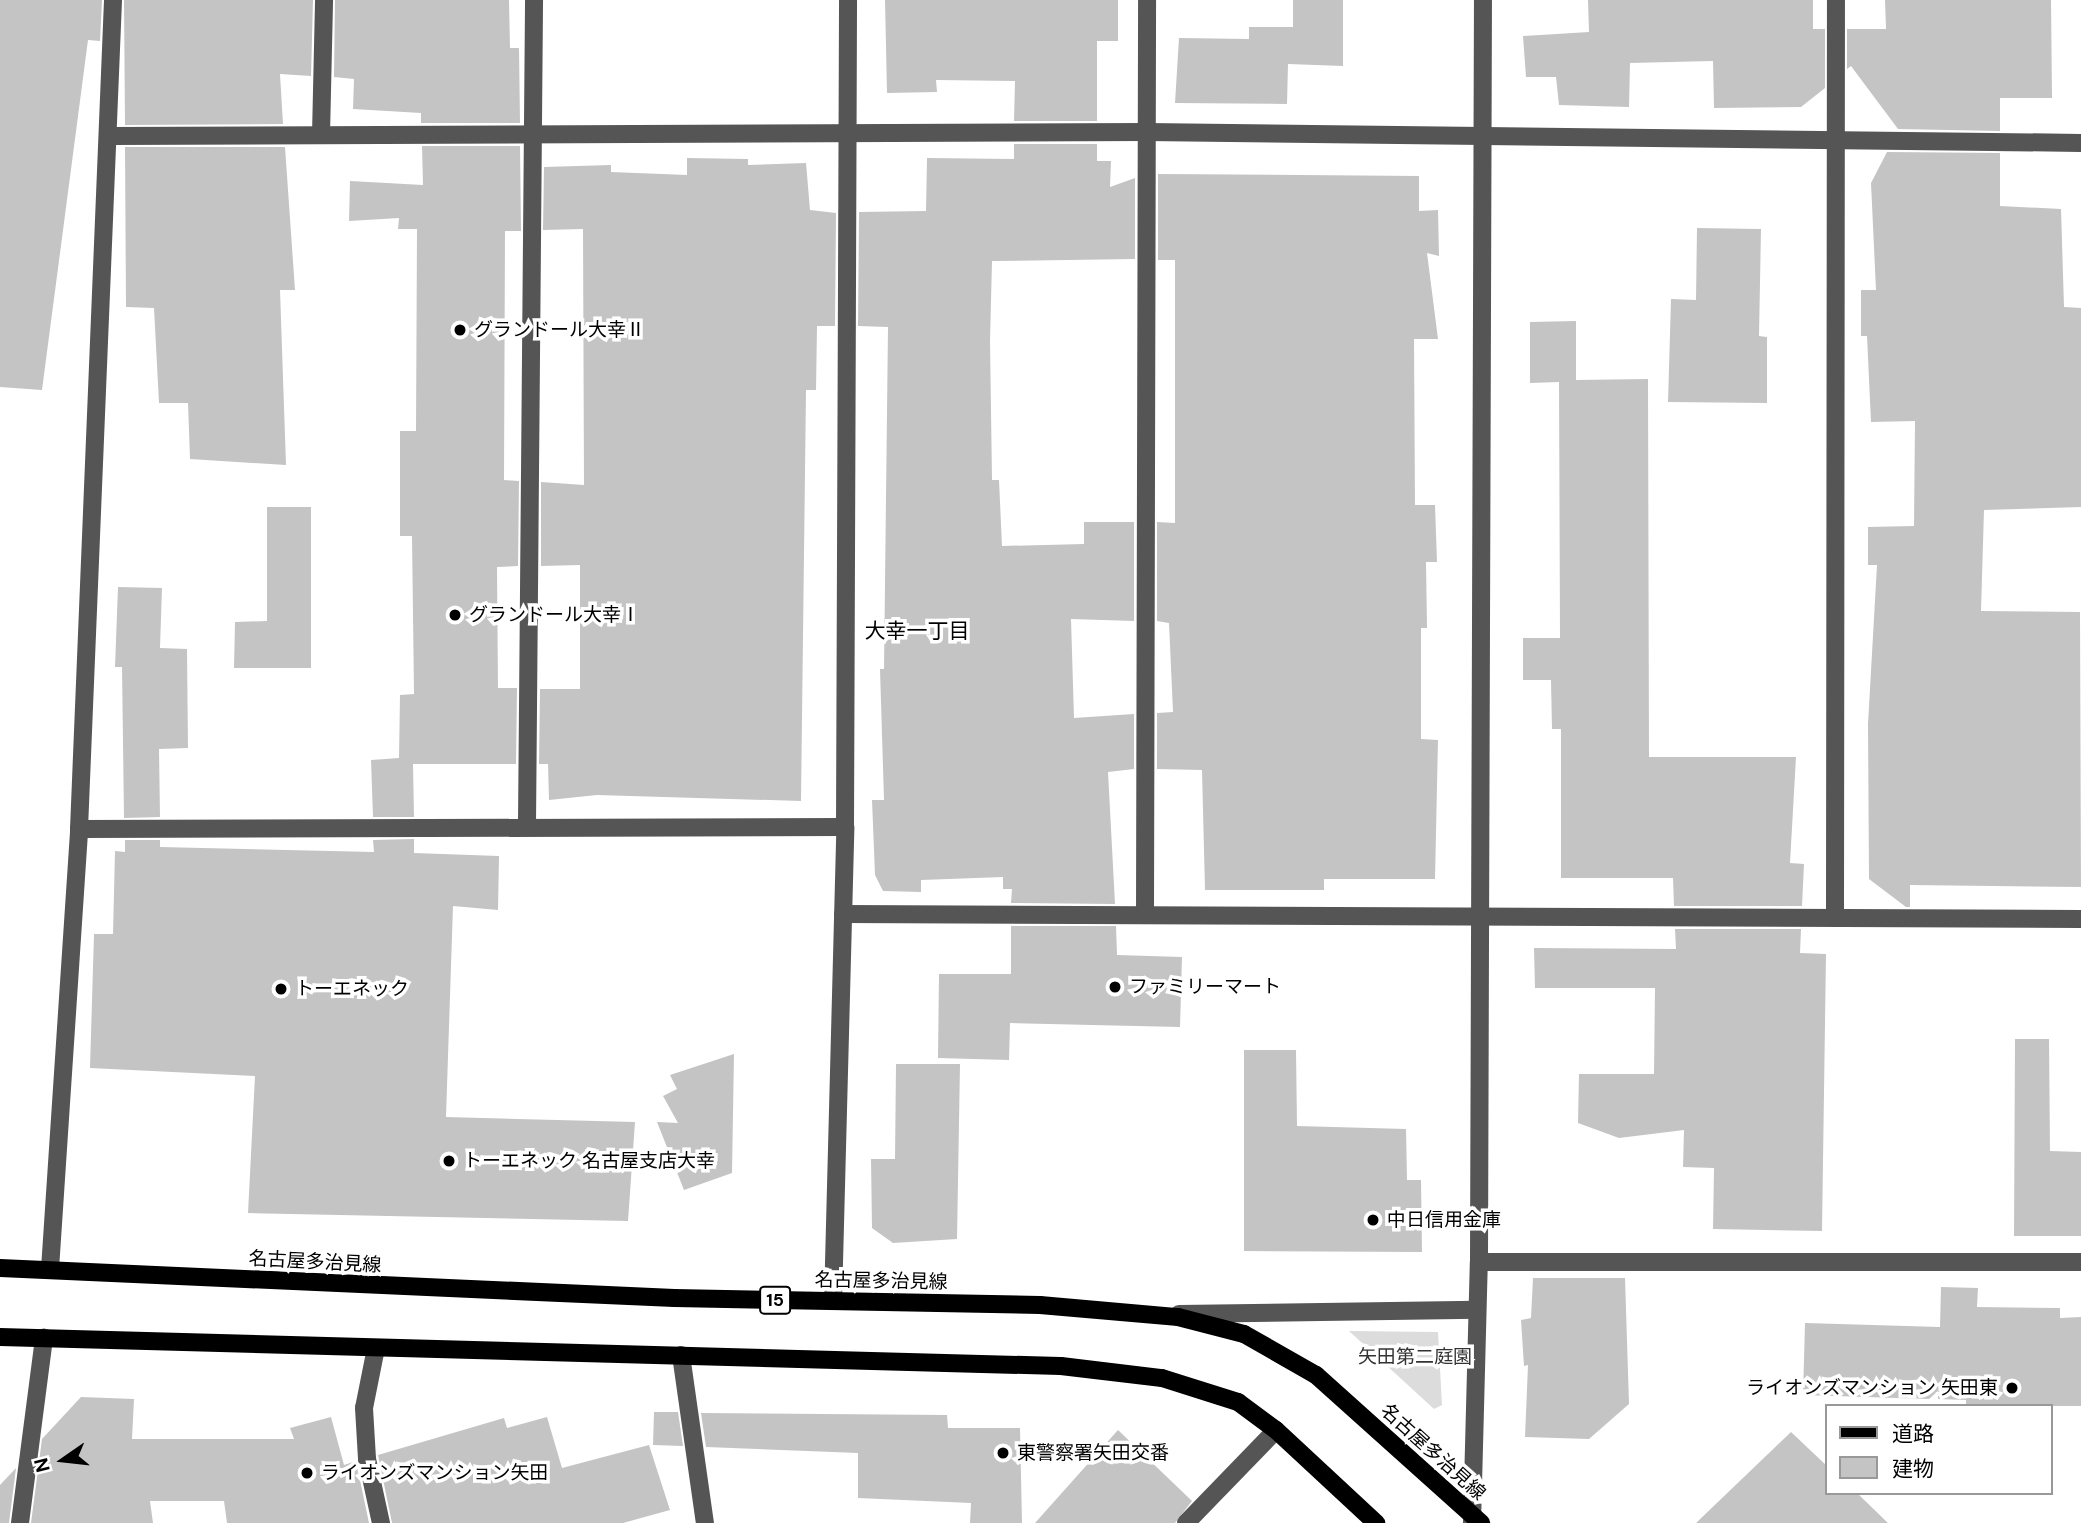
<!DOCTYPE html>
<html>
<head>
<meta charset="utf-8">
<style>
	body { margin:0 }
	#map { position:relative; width:2081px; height:1523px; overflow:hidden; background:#fff; font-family:"DM Sans","Noto Sans JP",sans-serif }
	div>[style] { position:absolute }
	.green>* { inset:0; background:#dcdcdc }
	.building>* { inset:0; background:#c4c4c4 }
	.minor>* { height:18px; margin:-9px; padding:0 9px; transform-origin:9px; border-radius:9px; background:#555 }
	.major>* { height:18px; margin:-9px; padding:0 9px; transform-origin:9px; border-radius:9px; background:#000 }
	.dots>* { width:19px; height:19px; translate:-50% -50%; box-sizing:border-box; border:4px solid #fff; border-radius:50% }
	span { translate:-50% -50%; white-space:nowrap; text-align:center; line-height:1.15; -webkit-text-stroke:7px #fff; paint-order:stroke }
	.shield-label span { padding:2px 5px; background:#fff; border:2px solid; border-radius:5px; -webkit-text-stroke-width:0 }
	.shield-label { font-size:18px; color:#000; font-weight:700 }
	.poi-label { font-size:19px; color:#000 }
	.left { translate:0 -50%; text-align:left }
	.right { translate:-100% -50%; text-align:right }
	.street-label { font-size:19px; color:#000 }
	.park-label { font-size:19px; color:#333 }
	.neighbourhood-label { font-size:21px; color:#000 }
	.legend { position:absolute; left:1825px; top:1404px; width:228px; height:91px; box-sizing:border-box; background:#fff; border:2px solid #999; margin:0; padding:9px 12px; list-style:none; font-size:21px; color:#000 }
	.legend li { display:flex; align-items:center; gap:14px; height:35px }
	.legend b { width:35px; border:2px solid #999 }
	.north { position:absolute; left:28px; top:1425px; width:70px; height:70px; -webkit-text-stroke:5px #fff; paint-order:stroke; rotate:256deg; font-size:19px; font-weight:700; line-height:28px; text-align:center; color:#000 }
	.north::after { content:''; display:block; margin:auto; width:24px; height:32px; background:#000; clip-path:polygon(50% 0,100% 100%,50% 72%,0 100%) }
</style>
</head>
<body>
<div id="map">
	<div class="green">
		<i style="clip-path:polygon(1349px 1331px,1438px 1332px,1442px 1405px,1434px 1409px)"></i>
	</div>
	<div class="building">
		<i style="clip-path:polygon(0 0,102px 0,100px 41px,88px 40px,42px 390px,0 387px)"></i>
		<i style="clip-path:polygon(124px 0,313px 0,311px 76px,280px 74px,283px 124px,125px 125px)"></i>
		<i style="clip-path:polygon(335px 0,509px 0,510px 48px,519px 48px,520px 123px,421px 123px,421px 113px,353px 109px,354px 79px,334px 77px)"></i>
		<i style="clip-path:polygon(885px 0,1118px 0,1118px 41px,1097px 41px,1097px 121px,1014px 121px,1015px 81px,936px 80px,937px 92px,887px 93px)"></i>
		<i style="clip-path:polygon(1293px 0,1343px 0,1343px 66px,1288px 64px,1287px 104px,1175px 103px,1179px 38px,1249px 39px,1249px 27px,1293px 27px)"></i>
		<i style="clip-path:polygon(1588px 0,1813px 0,1813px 29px,1825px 29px,1825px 88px,1801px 107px,1714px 108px,1713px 61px,1630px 63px,1629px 107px,1559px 105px,1556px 77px,1526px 77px,1523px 36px,1589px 32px)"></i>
		<i style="clip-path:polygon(1885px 0,2051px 0,2052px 98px,2000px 98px,2000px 131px,1898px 129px,1851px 66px,1847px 69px,1847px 29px,1886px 29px)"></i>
		<i style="clip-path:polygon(1014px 144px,1097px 144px,1097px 161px,1111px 161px,1110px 187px,1135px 178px,1135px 259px,992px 261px,990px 341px,992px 480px,999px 480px,1002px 546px,1084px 544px,1084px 522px,1134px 522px,1134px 621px,1071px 619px,1074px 718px,1134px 714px,1134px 769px,1108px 772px,1115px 904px,1011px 903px,1012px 889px,1003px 889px,1003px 877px,921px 880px,921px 892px,883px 891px,875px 875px,872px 800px,884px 800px,880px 669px,884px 669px,888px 327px,858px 326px,859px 212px,926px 211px,927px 158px,1014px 159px)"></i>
		<i style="clip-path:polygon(422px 146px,520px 146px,521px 231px,505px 231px,504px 480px,519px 481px,518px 566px,497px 567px,498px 688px,517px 688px,516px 764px,413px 764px,414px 817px,373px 817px,371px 760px,399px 758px,400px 695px,414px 694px,412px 536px,400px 536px,400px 431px,416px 431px,417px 229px,398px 229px,399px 218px,349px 221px,350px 181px,423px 185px)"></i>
		<i style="clip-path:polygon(125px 147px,285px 147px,295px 290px,280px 290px,286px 465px,190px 459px,188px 403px,159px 403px,154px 308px,126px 307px)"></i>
		<i style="clip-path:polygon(1887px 152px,2000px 153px,2000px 206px,2061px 209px,2064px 307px,2081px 308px,2081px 507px,1984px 510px,1981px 611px,2080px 612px,2081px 887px,1910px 885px,1910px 907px,1906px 907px,1869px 879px,1868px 724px,1877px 565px,1868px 565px,1868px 527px,1914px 526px,1915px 421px,1871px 422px,1867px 336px,1861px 336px,1861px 290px,1876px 290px,1871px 183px)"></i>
		<i style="clip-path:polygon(687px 158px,748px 159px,748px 165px,806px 163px,810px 210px,836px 213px,835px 326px,817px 326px,816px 390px,806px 390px,801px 801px,597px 795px,549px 800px,548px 764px,539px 764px,540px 689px,580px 689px,580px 565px,541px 566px,541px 482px,584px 485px,583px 229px,543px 230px,544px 167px,611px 165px,611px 172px,687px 175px)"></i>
		<i style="clip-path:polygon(1158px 174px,1419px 176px,1419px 211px,1438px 210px,1439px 256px,1427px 253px,1438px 339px,1414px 339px,1415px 505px,1435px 505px,1437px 562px,1426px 562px,1427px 628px,1421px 628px,1421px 739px,1438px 740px,1435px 879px,1324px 879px,1324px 890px,1205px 890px,1202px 770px,1157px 769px,1157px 713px,1173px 712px,1169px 623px,1157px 621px,1157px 522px,1175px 523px,1175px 260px,1158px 260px)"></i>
		<i style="clip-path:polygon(1697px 228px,1761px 229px,1759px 336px,1767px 337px,1767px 403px,1668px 402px,1671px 299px,1696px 300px)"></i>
		<i style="clip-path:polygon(1576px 321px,1576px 380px,1648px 379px,1649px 757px,1796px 757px,1790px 863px,1804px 864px,1802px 906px,1674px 906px,1673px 878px,1561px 878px,1561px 729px,1552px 729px,1551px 680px,1523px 680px,1523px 638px,1560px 638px,1559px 382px,1530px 383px,1530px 322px)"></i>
		<i style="clip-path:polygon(267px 507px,311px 507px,311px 668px,234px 668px,235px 622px,267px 621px)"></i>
		<i style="clip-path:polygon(118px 587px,162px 588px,160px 648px,187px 649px,188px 748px,159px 749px,160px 817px,124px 818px,122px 667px,115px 667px)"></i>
		<i style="clip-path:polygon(414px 839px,414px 853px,499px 856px,498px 910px,453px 906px,446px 1117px,635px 1122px,628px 1221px,248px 1213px,255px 1076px,90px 1068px,94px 934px,113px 934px,115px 851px,125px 852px,125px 840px,160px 840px,160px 847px,374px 852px,373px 840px)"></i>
		<i style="clip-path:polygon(1011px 926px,1116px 926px,1117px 955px,1182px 957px,1180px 1027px,1010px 1023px,1009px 1060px,938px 1058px,939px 974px,1011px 974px)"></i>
		<i style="clip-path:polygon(1675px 929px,1801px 929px,1800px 953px,1826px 954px,1822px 1231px,1713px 1229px,1714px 1168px,1683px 1167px,1684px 1130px,1619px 1138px,1578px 1123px,1579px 1074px,1654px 1074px,1655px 988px,1535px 988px,1534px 948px,1676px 949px)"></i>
		<i style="clip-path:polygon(2015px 1039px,2049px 1039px,2050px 1151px,2081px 1152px,2081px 1236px,2014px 1236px)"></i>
		<i style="clip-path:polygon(1244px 1050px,1296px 1050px,1297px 1126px,1406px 1129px,1407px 1180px,1421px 1180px,1422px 1252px,1244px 1251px)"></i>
		<i style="clip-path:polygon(734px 1054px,732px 1173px,684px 1190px,657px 1122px,678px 1123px,663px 1096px,677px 1089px,670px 1075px)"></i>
		<i style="clip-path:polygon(896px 1064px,960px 1064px,957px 1239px,893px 1243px,872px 1228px,871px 1159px,895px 1159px)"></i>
		<i style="clip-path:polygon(1533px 1278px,1625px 1278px,1629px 1404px,1589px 1439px,1525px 1437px,1528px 1365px,1524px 1366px,1521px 1320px,1531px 1318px)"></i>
		<i style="clip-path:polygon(1941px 1287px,1978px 1288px,1977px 1307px,2060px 1308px,2060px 1318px,2081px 1317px,2081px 1406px,1966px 1406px,1966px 1400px,1938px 1399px,1938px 1391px,1929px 1399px,1803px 1395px,1805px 1323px,1940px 1327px)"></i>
		<i style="clip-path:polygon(81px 1397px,134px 1399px,132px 1439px,294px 1439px,290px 1428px,331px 1417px,344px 1465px,356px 1461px,369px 1523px,227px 1523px,224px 1501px,150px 1501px,153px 1523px,31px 1523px,42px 1439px)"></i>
		<i style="clip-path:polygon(654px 1412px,678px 1412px,683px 1446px,653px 1445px)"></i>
		<i style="clip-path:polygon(701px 1413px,947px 1415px,948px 1428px,1020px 1428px,1022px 1523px,970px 1523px,971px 1503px,858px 1498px,858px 1453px,706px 1447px)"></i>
		<i style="clip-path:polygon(547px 1417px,562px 1468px,649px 1445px,670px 1510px,623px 1523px,392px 1523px,378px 1455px,504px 1418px,507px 1428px)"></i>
		<i style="clip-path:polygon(1118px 1430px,1192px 1501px,1175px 1523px,1035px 1523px)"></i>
		<i style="clip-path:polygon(1791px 1432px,1827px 1466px,1827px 1493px,1857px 1493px,1888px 1523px,1696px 1523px)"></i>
		<i style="clip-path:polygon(16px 1468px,9px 1523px,0 1523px,0 1485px)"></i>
	</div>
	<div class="minor">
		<i style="left:321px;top:135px;width:135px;rotate:-88.7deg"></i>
		<i style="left:111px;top:136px;width:1035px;rotate:-0.22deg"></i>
		<i style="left:1146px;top:132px;width:935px;rotate:0.67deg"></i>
		<i style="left:527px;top:824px;width:824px;rotate:-89.51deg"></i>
		<i style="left:79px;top:829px;width:766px;rotate:-0.15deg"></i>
		<i style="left:843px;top:914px;width:1238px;rotate:0.23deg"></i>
		<i style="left:1145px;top:915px;width:915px;rotate:-89.87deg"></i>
		<i style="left:1835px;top:918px;width:918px;rotate:-89.94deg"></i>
		<i style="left:1479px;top:1262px;width:602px"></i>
		<i style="left:50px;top:1269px;width:441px;rotate:-86.2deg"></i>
		<i style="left:79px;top:829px;width:830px;rotate:-87.65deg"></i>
		<i style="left:833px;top:1301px;width:474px;rotate:-88.5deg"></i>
		<i style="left:845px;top:827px;width:827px;rotate:-89.79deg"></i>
		<i style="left:1179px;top:1314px;width:298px;rotate:-0.8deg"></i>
		<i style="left:376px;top:1348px;width:61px;rotate:101.3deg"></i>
		<i style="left:364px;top:1408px;width:51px;rotate:86.6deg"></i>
		<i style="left:367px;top:1459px;width:66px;rotate:77.7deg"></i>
		<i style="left:681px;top:1355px;width:170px;rotate:81.9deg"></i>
		<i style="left:20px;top:1523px;width:187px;rotate:-82.6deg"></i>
		<i style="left:1186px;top:1523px;width:129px;rotate:-45.9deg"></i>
		<i style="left:1472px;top:1523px;width:261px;rotate:-88.5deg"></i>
		<i style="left:1479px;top:1262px;width:1262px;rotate:-89.82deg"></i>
	</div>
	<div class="major">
		<i style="left:0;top:1268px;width:675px;rotate:2.55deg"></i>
		<i style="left:674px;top:1298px;width:366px;rotate:1.1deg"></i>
		<i style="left:1040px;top:1305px;width:139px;rotate:5deg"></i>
		<i style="left:1178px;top:1317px;width:68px;rotate:14.4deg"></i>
		<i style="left:1244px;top:1334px;width:83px;rotate:29.7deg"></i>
		<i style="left:1316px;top:1375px;width:222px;rotate:41.9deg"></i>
		<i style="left:0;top:1337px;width:1061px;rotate:1.57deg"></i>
		<i style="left:1061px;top:1366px;width:102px;rotate:6.8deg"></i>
		<i style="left:1162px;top:1378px;width:80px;rotate:17.5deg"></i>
		<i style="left:1238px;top:1402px;width:47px;rotate:36.4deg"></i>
		<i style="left:1276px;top:1430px;width:137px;rotate:42.9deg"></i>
	</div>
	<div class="dots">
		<i style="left:460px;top:330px;background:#000"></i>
		<i style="left:455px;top:615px;background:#000"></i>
		<i style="left:1115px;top:987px;background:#000"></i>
		<i style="left:281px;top:989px;background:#000"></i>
		<i style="left:449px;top:1161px;background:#000"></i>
		<i style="left:1373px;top:1220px;background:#000"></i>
		<i style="left:2012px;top:1388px;background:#000"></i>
		<i style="left:1003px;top:1453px;background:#000"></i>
		<i style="left:307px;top:1473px;background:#000"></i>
	</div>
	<div class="shield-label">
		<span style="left:775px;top:1300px">15</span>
	</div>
	<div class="poi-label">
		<span class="left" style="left:474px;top:330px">グランドール大幸Ⅱ</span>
		<span class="left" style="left:469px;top:615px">グランドール大幸Ⅰ</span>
		<span class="left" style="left:1129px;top:987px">ファミリーマート</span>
		<span class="left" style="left:295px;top:989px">トーエネック</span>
		<span class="left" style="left:463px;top:1161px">トーエネック 名古屋支店大幸</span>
		<span class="left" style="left:1387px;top:1220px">中日信用金庫</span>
		<span class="right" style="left:1998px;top:1388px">ライオンズマンション 矢田東</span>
		<span class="left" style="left:1017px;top:1453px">東警察署矢田交番</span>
		<span class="left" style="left:321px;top:1473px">ライオンズマンション矢田</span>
	</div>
	<div class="street-label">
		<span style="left:315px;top:1262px;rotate:3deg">名古屋多治見線</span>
		<span style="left:881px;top:1281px;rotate:1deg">名古屋多治見線</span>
		<span style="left:1433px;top:1452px;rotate:42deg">名古屋多治見線</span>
	</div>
	<div class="park-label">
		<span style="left:1415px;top:1357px">矢田第二庭園</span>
	</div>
	<div class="neighbourhood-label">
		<span style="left:917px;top:631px">大幸一丁目</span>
	</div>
	<ul class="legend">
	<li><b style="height:9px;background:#000"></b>道路</li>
	<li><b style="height:19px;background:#c4c4c4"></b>建物</li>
	</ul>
	<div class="north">N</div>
</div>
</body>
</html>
